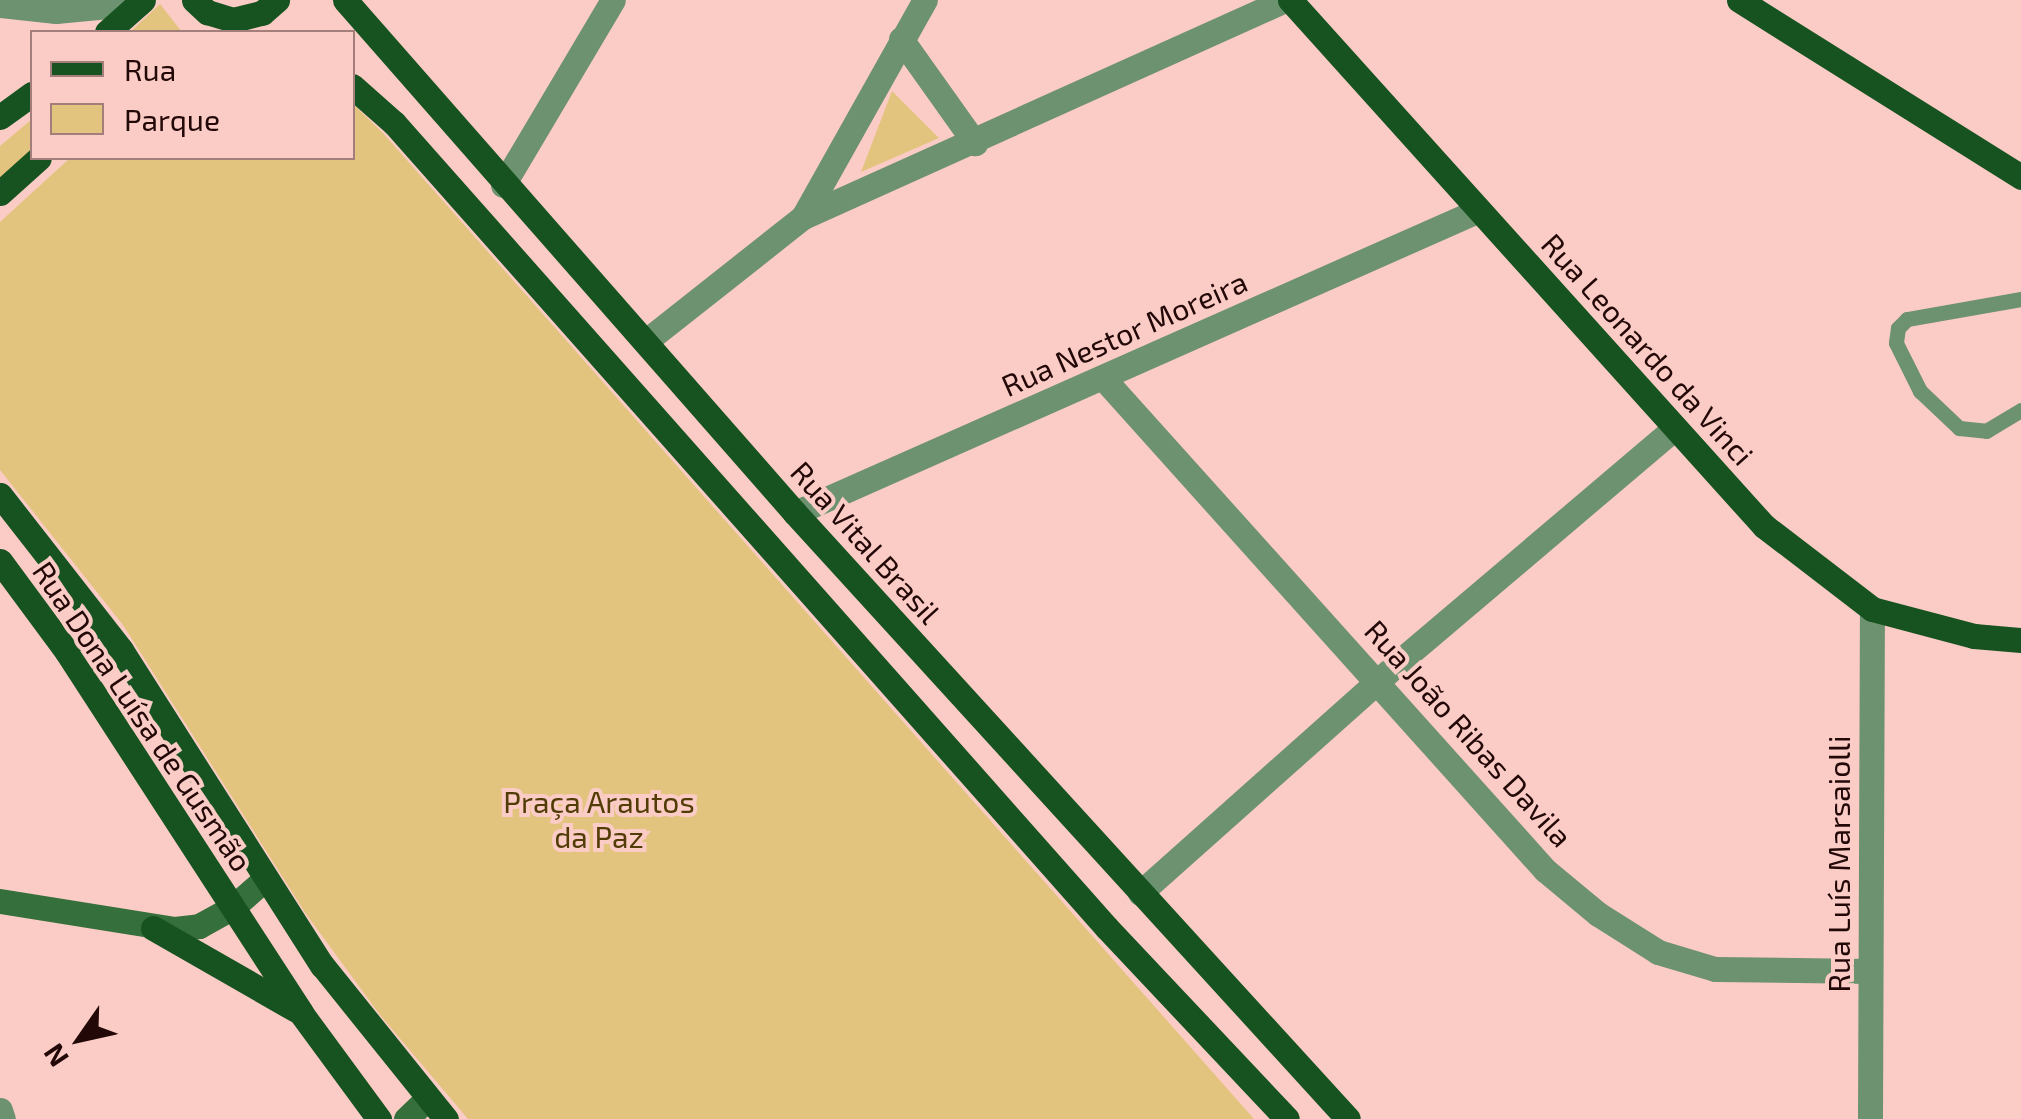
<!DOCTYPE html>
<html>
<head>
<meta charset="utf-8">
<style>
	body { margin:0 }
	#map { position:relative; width:2021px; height:1119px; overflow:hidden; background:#fbccc6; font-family:"Exo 2",sans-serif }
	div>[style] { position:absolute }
	.green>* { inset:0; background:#e3c47e }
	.service>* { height:15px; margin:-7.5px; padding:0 7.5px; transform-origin:7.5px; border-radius:7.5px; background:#6d926f }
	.minor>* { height:25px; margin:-12.5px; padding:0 12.5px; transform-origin:12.5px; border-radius:12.5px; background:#6d926f }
	.tertiary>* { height:25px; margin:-12.5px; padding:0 12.5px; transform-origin:12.5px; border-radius:12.5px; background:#6d926f }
	.secondary>* { height:25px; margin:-12.5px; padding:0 12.5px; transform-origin:12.5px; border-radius:12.5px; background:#356f3b }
	.primary>* { height:25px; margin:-12.5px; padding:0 12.5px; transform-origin:12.5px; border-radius:12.5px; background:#165320 }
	span { translate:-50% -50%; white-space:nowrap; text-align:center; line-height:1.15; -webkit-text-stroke:8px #fbccc6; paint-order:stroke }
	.street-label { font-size:30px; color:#220807 }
	.park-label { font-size:30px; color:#513c06 }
	.legend { position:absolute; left:30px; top:30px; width:325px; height:130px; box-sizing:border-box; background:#fbccc6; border:2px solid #a47e7a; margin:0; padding:12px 18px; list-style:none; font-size:30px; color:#220807 }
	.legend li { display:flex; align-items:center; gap:20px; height:50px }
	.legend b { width:50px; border:2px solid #a47e7a }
	.north { position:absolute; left:30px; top:989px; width:100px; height:100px; -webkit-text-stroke:8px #fbccc6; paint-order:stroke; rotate:236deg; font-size:28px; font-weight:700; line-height:40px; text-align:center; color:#220807 }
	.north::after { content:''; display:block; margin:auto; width:35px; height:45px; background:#220807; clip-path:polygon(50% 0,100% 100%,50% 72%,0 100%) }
</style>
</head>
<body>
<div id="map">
	<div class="green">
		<i style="clip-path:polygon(160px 4px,182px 32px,130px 32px)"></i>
		<i style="clip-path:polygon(892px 91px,939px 138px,861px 172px)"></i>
		<i style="clip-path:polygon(353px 104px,383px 133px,1254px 1119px,468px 1119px,380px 1015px,306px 914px,123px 625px,0 470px,0 222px,70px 158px,352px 158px)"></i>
		<i style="clip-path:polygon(32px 119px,32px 153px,0 182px,0 146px)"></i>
	</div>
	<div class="service">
		<i style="left:2021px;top:299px;width:116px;rotate:170deg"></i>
		<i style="left:1907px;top:319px;width:13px;rotate:135deg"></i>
		<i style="left:1898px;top:328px;width:15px;rotate:98deg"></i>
		<i style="left:1896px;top:343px;width:54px;rotate:63.4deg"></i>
		<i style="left:1920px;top:391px;width:54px;rotate:43.5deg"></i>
		<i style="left:1959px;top:428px;width:27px;rotate:6deg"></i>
		<i style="left:1986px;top:431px;width:41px;rotate:-31deg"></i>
	</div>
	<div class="minor">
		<i style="left:901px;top:39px;width:128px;rotate:54.6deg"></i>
		<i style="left:503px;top:185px;width:215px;rotate:-59.3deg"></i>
		<i style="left:803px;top:217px;width:249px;rotate:-60.7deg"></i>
		<i style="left:646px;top:341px;width:200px;rotate:-38.3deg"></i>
		<i style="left:803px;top:217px;width:529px;rotate:-24.24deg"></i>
		<i style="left:1104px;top:379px;width:660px;rotate:48.07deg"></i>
		<i style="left:1545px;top:870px;width:69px;rotate:39.7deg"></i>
		<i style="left:1598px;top:914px;width:71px;rotate:32.3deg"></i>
		<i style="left:1658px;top:952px;width:59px;rotate:16.6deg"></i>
		<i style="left:1715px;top:969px;width:155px;rotate:0.7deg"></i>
		<i style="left:795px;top:513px;width:748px;rotate:-23.89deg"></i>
		<i style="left:1140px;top:893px;width:348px;rotate:-41.7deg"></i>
		<i style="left:1400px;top:661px;width:360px;rotate:-40.3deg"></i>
		<i style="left:0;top:1110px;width:9px;rotate:72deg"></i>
		<i style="left:1870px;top:1119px;width:510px;rotate:-89.78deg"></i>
	</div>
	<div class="tertiary">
		<i style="left:0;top:5px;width:56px;rotate:6.1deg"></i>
		<i style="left:56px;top:11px;width:84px;rotate:-5.4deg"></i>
	</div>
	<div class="secondary">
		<i style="left:0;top:901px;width:177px;rotate:9.1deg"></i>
		<i style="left:175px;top:929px;width:24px;rotate:-7deg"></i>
		<i style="left:199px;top:926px;width:38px;rotate:-29deg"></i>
		<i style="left:232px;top:908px;width:44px;rotate:-41.3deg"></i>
		<i style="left:406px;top:1119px;width:30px;rotate:-44deg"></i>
	</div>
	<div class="primary">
		<i style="left:194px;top:0;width:18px;rotate:43deg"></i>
		<i style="left:207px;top:12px;width:27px;rotate:17deg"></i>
		<i style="left:233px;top:20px;width:30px;rotate:-14deg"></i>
		<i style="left:262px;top:13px;width:20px;rotate:-41deg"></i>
		<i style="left:345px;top:0;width:682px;rotate:48.74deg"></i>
		<i style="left:795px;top:513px;width:820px;rotate:47.62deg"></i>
		<i style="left:1290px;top:0;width:708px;rotate:47.98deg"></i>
		<i style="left:1764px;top:526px;width:136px;rotate:37.5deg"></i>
		<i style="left:1872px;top:609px;width:106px;rotate:14.8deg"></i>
		<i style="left:1974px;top:636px;width:47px;rotate:4.9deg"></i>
		<i style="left:1739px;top:0;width:333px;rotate:32.1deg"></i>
		<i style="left:107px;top:32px;width:48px;rotate:-41.6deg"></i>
		<i style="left:352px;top:86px;width:56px;rotate:41.4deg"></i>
		<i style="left:394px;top:123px;width:1075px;rotate:48.47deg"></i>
		<i style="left:1107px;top:928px;width:262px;rotate:46.7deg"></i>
		<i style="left:0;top:117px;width:39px;rotate:-36deg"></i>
		<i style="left:0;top:193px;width:52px;rotate:-41.9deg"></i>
		<i style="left:0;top:495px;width:197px;rotate:52deg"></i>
		<i style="left:121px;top:650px;width:374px;rotate:57.5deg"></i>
		<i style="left:322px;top:965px;width:198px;rotate:51.2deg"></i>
		<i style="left:0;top:561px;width:113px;rotate:53.6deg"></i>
		<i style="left:67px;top:652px;width:430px;rotate:57deg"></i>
		<i style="left:301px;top:1013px;width:132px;rotate:53.7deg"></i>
		<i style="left:153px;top:928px;width:165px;rotate:29.8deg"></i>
	</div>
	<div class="street-label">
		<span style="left:1124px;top:333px;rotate:-24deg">Rua Nestor Moreira</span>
		<span style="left:1648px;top:349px;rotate:48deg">Rua Leonardo da Vinci</span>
		<span style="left:866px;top:542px;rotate:48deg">Rua Vital Brasil</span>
		<span style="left:143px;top:716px;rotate:56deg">Rua Dona Luísa de Gusmão</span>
		<span style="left:1469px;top:733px;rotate:48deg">Rua João Ribas Davila</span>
		<span style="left:1838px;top:864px;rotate:-90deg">Rua Luís Marsaiolli</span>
	</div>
	<div class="park-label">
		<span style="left:599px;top:818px">Praça Arautos<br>da Paz</span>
	</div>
	<ul class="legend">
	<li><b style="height:12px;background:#165320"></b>Rua</li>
	<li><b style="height:28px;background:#e3c47e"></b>Parque</li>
	</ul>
	<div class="north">N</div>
</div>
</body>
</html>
